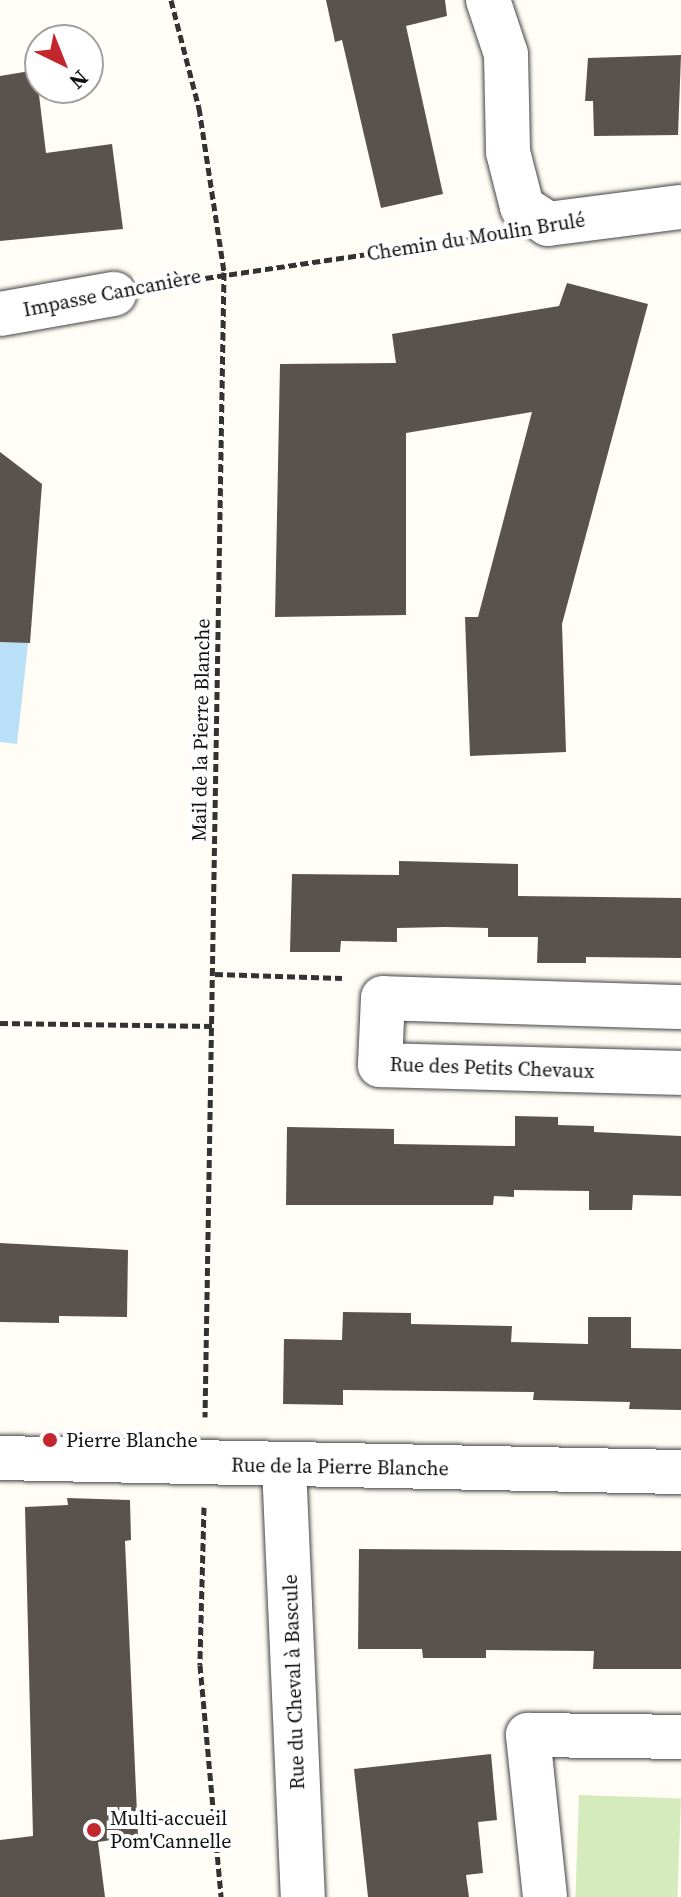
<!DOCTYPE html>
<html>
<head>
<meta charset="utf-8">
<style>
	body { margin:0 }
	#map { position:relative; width:681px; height:1897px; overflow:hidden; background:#fffdf5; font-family:"Source Serif 4",serif }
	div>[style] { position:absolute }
	.green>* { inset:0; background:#d5ebbd; transform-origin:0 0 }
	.water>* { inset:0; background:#b9e0f7 }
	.building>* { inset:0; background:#5a524d }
	.path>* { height:5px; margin-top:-2.5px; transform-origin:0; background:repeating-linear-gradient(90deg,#333 0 8px,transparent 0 12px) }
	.roads { filter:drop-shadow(0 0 2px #444) drop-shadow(0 0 2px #444) }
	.minor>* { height:44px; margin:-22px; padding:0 22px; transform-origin:22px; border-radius:22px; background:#fff }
	.dots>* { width:22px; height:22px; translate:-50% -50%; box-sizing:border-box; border:4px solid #fff; border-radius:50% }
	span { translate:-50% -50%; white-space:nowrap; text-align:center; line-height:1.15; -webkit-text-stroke:8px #fff; paint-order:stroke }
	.street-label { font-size:20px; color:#111 }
	.poi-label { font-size:20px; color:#111 }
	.left { translate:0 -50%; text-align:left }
	.north { position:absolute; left:24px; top:24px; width:80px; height:80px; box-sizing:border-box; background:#fff; border:2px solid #a0a0a0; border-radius:50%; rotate:137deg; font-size:22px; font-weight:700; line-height:32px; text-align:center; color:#111 }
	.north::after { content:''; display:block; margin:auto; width:28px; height:36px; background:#c4262e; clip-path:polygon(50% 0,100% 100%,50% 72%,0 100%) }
</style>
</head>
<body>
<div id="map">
	<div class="green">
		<i style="left:579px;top:1795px;width:102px;height:102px;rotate:2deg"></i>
	</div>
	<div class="water">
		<i style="clip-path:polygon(0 613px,31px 616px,17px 744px,0 742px)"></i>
	</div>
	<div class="building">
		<i style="clip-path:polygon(326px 0,445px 0,447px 16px,406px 26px,443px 194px,381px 208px,342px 40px,335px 42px)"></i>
		<i style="clip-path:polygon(681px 55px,678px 135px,594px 136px,593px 101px,585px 101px,588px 58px)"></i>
		<i style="clip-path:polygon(36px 70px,46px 153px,112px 144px,123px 229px,0 241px,0 76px)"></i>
		<i style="clip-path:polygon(567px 283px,648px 304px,562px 624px,566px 752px,470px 756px,465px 617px,478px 617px,532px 412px,406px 433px,406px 615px,275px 617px,280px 364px,396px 363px,392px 334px,559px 306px)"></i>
		<i style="clip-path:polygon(0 452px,42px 484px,30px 643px,0 642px)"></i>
		<i style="clip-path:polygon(399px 861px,518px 864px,518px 896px,681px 898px,681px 958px,586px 957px,586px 963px,537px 963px,538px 937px,488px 937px,488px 928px,445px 927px,397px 928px,397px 942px,341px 941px,340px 952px,290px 952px,292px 874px,399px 875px)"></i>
		<i style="clip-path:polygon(515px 1116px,558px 1117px,558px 1125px,594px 1126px,594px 1132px,681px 1136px,681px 1196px,633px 1195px,632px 1210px,589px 1210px,589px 1191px,514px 1190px,514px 1197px,494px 1196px,493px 1205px,286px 1205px,287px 1127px,394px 1129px,394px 1144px,515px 1146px)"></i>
		<i style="clip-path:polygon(0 1243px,128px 1250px,127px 1317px,59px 1316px,59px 1323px,0 1322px)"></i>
		<i style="clip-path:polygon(343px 1312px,411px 1313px,411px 1324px,512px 1326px,511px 1342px,588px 1344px,588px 1317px,631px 1317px,631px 1348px,681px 1349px,681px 1410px,629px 1409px,630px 1402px,533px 1400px,534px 1392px,343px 1390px,343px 1405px,283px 1404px,284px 1339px,342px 1340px)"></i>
		<i style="clip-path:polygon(67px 1498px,130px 1500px,131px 1540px,125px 1541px,138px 1836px,98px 1842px,105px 1897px,0 1897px,0 1840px,33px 1836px,25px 1507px,68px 1505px)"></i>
		<i style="clip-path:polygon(359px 1549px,681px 1551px,681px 1669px,593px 1669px,594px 1651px,486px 1650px,486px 1658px,423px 1658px,422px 1649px,358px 1649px)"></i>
		<i style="clip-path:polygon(491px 1754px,497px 1820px,478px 1822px,483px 1873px,466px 1875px,469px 1897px,368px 1897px,354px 1769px)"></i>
	</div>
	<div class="path">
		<i style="left:171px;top:0;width:112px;rotate:75.5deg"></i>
		<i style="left:199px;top:108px;width:166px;rotate:81.3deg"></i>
		<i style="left:224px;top:272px;width:1145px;rotate:90.95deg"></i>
		<i style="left:158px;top:285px;width:334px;rotate:-8.4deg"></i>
		<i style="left:215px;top:974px;width:127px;rotate:1.8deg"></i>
		<i style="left:0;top:1023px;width:213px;rotate:0.8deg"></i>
		<i style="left:204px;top:1507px;width:158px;rotate:91.5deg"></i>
		<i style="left:200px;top:1665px;width:233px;rotate:84.8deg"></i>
	</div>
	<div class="roads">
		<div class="minor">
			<i style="left:488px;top:0;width:57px;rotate:71.6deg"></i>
			<i style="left:506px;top:54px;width:98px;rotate:88.8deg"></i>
			<i style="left:508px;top:152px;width:57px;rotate:75.7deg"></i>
			<i style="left:522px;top:207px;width:31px;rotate:33deg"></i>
			<i style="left:548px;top:224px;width:134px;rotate:-7.3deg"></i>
			<i style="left:0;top:314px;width:116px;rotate:-10deg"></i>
			<i style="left:681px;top:1007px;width:298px;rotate:-178.3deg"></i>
			<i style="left:383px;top:998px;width:67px;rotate:92.6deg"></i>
			<i style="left:380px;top:1065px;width:301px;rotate:1.5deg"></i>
			<i style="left:0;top:1458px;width:681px;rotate:1.18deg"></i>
			<i style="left:284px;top:1466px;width:431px;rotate:87.5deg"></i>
			<i style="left:545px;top:1897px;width:163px;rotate:-96deg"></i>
			<i style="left:528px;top:1735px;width:153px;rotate:0.7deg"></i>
		</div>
	</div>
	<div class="dots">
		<i style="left:50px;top:1440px;background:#c4262e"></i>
		<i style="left:94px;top:1830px;background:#c4262e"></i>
	</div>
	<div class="street-label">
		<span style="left:476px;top:237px;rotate:-9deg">Chemin du Moulin Brulé</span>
		<span style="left:112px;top:293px;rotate:-11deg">Impasse Cancanière</span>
		<span style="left:201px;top:730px;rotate:-89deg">Mail de la Pierre Blanche</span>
		<span style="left:492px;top:1068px;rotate:2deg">Rue des Petits Chevaux</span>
		<span style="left:340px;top:1467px;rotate:1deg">Rue de la Pierre Blanche</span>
		<span style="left:294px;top:1682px;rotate:-92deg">Rue du Cheval à Bascule</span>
	</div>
	<div class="poi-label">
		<span class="left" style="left:66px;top:1440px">Pierre Blanche</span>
		<span class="left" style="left:110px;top:1830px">Multi-accueil<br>Pom'Cannelle</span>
	</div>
	<div class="north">N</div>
</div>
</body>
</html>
